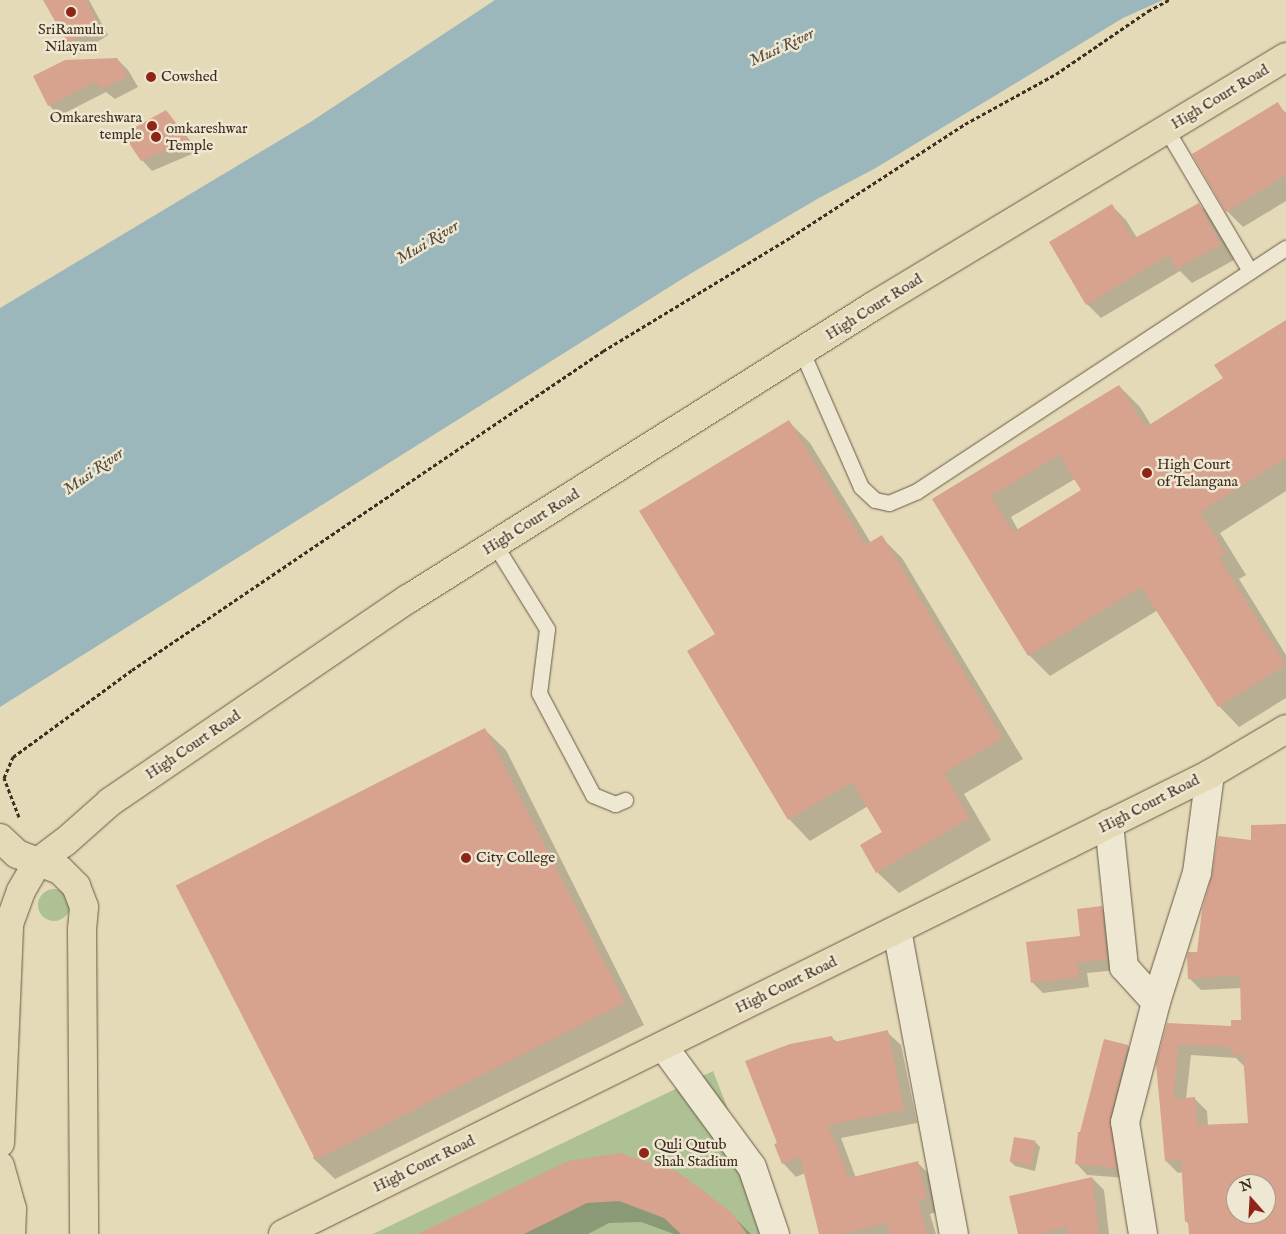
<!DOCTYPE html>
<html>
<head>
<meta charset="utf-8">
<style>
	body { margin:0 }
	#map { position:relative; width:1286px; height:1234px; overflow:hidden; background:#e5dab8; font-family:"IM FELL English",serif }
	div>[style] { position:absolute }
	.green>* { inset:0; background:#aec194 }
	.round { border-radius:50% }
	.water>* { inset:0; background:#9cb7bb }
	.shadow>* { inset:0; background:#0003 }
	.building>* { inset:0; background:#d7a28e; transform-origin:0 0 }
	.path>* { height:3px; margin-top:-1.5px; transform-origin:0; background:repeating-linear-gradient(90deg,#412d1f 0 4px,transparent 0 6.5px) }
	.roads { filter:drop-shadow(0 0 1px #6a5845) drop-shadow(0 0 1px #6a5845) }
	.service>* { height:15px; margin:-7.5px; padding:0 7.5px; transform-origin:7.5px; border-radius:7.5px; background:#eee7d1 }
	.minor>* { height:28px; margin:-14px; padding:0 14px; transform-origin:14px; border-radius:14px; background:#eee7d1 }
	.primary>* { height:28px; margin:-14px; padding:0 14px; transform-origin:14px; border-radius:14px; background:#e5dab8 }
	.trunk>* { height:28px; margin:-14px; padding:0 14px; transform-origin:14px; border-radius:14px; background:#e5dab8 }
	.dots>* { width:14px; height:14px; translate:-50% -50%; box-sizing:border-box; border:2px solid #eee7d1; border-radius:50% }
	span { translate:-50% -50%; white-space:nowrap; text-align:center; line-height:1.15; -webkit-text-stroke:5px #eee7d1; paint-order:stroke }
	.poi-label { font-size:15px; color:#412d1f }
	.left { translate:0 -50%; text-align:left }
	.right { translate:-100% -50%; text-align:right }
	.street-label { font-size:15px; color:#412d1f }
	.water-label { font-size:16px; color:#53493e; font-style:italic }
	.north { position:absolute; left:1226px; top:1174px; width:50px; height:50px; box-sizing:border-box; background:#eee7d1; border:1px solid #a99d8a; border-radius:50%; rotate:341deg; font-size:14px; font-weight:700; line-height:20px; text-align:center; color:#412d1f }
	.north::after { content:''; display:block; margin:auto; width:18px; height:22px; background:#8f2418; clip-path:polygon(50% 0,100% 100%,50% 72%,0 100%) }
</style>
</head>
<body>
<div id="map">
	<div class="green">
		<i class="round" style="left:38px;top:889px;width:32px;height:32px"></i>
		<i style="clip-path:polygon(713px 1071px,777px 1234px,373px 1234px)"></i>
	</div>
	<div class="water">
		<i style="clip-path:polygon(495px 0,1163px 0,1123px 18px,874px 169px,819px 198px,690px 274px,0 707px,0 308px,312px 121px)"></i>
	</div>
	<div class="shadow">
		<i style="clip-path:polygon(52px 0,89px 0,108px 35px,79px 54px,69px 44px,46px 2px)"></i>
		<i style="clip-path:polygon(117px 59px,128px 70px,138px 87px,115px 99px,106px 92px,59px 116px,49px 105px)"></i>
		<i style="clip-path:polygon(1277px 104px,1286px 113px,1286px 201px,1243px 227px,1227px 211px)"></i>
		<i style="clip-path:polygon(166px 112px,199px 151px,152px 171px,142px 160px)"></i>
		<i style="clip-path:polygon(1198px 204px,1213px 218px,1234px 260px,1192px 283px,1180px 271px,1101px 318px,1087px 304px,1112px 206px,1126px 220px,1137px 238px)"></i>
		<i style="clip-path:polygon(evenodd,1286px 322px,1286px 491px,1220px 533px,1246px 575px,1239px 579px,1286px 655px,1286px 698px,1239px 727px,1219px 706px,1158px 610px,1050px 676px,1029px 655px,934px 499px,1119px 386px,1140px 407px,1151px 425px,1225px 378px,1286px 322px,1075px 479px,1082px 491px,1018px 530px,1011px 517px,1075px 479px)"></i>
		<i style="clip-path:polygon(789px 422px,810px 443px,871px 543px,881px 537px,902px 558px,1023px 759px,964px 794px,991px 840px,899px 893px,877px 872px,884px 833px,868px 806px,810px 841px,789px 819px,688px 651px,716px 635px)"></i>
		<i style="clip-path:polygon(484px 729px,506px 750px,644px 1025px,335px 1179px,313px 1158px)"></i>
		<i style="clip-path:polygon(evenodd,1286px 825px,1286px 1234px,1190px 1234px,1189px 1225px,1186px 1221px,1183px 1172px,1178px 1173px,1166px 1161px,1168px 1024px,1232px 1028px,1242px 1021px,1241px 988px,1201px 990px,1189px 978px,1198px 953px,1252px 841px,1286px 825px,1191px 1055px,1236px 1058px,1245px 1067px,1250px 1125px,1208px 1126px,1207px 1111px,1195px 1099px,1186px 1099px,1191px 1055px,1286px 825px,1236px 1184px,1266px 1184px,1266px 1214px,1236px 1214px,1236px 1184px)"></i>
		<i style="clip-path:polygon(1101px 908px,1112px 918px,1118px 970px,1087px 973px,1089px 987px,1043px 993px,1032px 982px,1082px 937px)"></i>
		<i style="clip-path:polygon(887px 1032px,901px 1045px,917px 1123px,841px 1138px,856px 1178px,917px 1162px,931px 1176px,940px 1211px,930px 1214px,936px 1234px,820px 1234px,805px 1173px,796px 1177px,783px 1163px,778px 1143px,832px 1038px,837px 1042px)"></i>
		<i style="clip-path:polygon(1105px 1041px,1128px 1046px,1138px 1057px,1127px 1178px,1087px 1175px,1077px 1164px,1081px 1133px)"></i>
		<i style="clip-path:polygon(1035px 1142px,1040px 1147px,1035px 1171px,1015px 1166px,1010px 1161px)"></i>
		<i style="clip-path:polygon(568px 1162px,730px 1213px,751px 1234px,674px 1234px,641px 1222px,609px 1223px,588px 1234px,421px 1234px)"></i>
		<i style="clip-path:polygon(1092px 1178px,1104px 1190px,1109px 1234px,1019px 1234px)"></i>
	</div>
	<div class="building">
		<i style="clip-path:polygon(43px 0,86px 0,98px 24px,68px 44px)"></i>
		<i style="clip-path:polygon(117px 58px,128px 76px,103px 89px,95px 82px,48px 106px,33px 76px,65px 60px)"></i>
		<i style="clip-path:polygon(1278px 102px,1286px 116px,1286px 175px,1226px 212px,1192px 154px)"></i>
		<i style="clip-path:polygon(166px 110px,189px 140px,141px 161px,123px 134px)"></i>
		<i style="clip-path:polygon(1199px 203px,1221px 245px,1176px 269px,1169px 255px,1086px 305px,1049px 242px,1112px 204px,1133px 239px)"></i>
		<i style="clip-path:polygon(evenodd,1286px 320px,1286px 458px,1200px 512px,1226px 554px,1219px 558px,1286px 665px,1218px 707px,1141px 587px,1028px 656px,932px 499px,1119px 385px,1146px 427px,1223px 378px,1214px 365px,1286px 320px,1059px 455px,1081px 490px,1013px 532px,991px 496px,1059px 455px)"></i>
		<i style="clip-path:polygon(789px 420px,865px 545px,882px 535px,1003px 738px,944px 773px,970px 818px,876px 873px,860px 845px,882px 832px,852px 782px,788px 820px,687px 651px,715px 634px,639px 511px)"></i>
		<i style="left:485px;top:728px;width:308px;height:347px;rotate:63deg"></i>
		<i style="clip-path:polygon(evenodd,1286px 824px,1286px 1234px,1189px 1234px,1188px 1221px,1185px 1222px,1181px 1160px,1165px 1161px,1156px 1064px,1167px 1023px,1231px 1026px,1231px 1020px,1241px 1020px,1240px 975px,1188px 979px,1187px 957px,1188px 952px,1197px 952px,1202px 910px,1212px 875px,1218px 836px,1251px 840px,1251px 825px,1286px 824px,1179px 1044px,1231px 1047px,1231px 1055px,1243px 1054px,1248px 1123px,1198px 1125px,1195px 1097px,1173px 1099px,1179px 1044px,1286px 824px,1236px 1184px,1266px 1184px,1266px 1214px,1236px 1214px,1236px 1184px)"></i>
		<i style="clip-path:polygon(1102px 906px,1107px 959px,1077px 963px,1079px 977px,1031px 983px,1026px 942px,1080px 936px,1077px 909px)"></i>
		<i style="clip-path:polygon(888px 1030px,904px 1110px,828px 1125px,849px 1178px,918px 1161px,927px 1198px,918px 1200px,927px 1234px,890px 1234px,887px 1223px,840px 1234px,819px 1234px,800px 1157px,782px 1164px,774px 1144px,777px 1143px,745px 1061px,790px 1044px,832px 1036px,834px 1042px)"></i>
		<i style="clip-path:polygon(1104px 1039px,1128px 1045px,1110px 1118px,1117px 1168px,1075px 1164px,1078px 1132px,1080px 1132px)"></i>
		<i style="left:1014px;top:1137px;width:22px;height:25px;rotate:10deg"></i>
		<i style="clip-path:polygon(620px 1153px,678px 1172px,731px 1212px,747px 1234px,681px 1234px,664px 1218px,619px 1201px,587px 1203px,524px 1234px,418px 1234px,568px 1161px)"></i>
		<i style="clip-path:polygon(1092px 1177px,1099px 1234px,1067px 1234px,1066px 1227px,1040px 1234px,1018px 1234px,1009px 1196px)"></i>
	</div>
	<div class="path">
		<i style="left:19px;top:817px;width:42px;rotate:-111deg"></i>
		<i style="left:4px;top:778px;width:23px;rotate:-67deg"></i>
		<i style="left:13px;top:757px;width:147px;rotate:-36.2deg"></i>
		<i style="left:132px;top:670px;width:569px;rotate:-34.11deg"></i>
		<i style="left:603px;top:351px;width:220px;rotate:-31.2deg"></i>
		<i style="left:791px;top:237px;width:207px;rotate:-33deg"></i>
		<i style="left:965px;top:124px;width:104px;rotate:-28.8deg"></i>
		<i style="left:1056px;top:74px;width:112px;rotate:-34.4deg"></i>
		<i style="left:1148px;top:11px;width:24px;rotate:-28deg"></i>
	</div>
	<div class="roads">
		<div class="service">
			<i style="left:1166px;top:129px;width:165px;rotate:59.4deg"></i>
			<i style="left:802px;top:352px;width:147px;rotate:66.4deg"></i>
			<i style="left:861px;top:487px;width:19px;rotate:43deg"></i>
			<i style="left:875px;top:500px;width:14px;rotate:12deg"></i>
			<i style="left:889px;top:503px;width:30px;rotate:-23deg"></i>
			<i style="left:917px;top:491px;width:442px;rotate:-33.4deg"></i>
			<i style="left:495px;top:545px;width:99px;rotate:58.2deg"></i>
			<i style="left:547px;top:629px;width:64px;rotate:97.1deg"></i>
			<i style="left:539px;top:693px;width:115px;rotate:62.1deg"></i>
			<i style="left:593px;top:795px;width:24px;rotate:22deg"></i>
			<i style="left:615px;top:804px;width:11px;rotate:-22deg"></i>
		</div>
		<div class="minor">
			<i style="left:1109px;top:824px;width:144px;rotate:84deg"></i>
			<i style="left:1124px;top:967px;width:47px;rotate:47.6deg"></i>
			<i style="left:897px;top:930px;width:309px;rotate:79.4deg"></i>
			<i style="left:663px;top:1046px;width:150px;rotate:53.7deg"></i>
			<i style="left:752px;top:1167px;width:71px;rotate:71.1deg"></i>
			<i style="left:1143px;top:1234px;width:113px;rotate:-99.1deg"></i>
			<i style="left:1125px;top:1122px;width:124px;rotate:-75.5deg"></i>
			<i style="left:1156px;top:1002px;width:135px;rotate:-72.4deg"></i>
			<i style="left:1197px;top:873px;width:100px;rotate:-82.5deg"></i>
		</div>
		<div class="primary">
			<i style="left:0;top:838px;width:23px;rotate:43deg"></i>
			<i style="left:17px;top:854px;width:46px;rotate:20.4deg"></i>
			<i style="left:60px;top:870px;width:23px;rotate:45deg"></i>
			<i style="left:76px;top:886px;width:22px;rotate:69deg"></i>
			<i style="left:84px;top:907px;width:22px;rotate:95deg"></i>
			<i style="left:82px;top:929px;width:305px;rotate:89.6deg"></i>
		</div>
		<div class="trunk">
			<i style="left:0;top:1143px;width:219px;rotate:-87.6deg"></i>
			<i style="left:9px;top:924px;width:35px;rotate:-70deg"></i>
			<i style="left:21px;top:891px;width:34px;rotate:-60deg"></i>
			<i style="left:38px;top:862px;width:34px;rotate:-37deg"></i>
			<i style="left:65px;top:842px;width:60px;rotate:-41.6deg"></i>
			<i style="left:110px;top:802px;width:361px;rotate:-34.3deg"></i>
			<i style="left:408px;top:599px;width:552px;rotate:-32.19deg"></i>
			<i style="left:875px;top:305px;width:480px;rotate:-31.1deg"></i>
			<i style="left:0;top:1166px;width:45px;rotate:74.4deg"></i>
			<i style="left:12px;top:1209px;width:25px;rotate:92deg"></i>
			<i style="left:283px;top:1234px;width:877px;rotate:-26.39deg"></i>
			<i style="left:1069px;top:844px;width:157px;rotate:-26.4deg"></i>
			<i style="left:1210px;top:774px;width:88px;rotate:-30.6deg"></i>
		</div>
	</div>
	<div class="dots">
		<i style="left:71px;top:12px;background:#8f2418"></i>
		<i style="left:151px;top:77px;background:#8f2418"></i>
		<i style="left:152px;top:126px;background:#8f2418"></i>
		<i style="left:156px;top:137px;background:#8f2418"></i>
		<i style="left:1147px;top:473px;background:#8f2418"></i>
		<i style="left:466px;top:858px;background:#8f2418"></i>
		<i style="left:644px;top:1153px;background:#8f2418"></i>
	</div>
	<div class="poi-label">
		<span style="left:71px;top:38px">SriRamulu<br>Nilayam</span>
		<span class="left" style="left:161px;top:77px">Cowshed</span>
		<span class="right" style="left:142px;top:126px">Omkareshwara<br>temple</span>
		<span class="left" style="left:166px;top:137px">omkareshwar<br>Temple</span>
		<span class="left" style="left:1157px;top:473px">High Court<br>of Telangana</span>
		<span class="left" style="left:476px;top:858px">City College</span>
		<span class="left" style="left:654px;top:1153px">Quli Qutub<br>Shah Stadium</span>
	</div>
	<div class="street-label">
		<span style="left:1220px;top:97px;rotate:-31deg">High Court Road</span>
		<span style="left:874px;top:307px;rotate:-32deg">High Court Road</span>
		<span style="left:531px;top:522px;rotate:-32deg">High Court Road</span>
		<span style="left:193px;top:745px;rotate:-34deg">High Court Road</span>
		<span style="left:1149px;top:804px;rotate:-27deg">High Court Road</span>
		<span style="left:786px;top:985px;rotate:-26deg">High Court Road</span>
		<span style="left:424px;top:1164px;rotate:-26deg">High Court Road</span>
	</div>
	<div class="water-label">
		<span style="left:782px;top:48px;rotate:-25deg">Musi River</span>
		<span style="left:428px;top:243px;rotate:-31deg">Musi River</span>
		<span style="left:94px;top:472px;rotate:-35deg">Musi River</span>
	</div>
	<div class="north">N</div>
</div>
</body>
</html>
